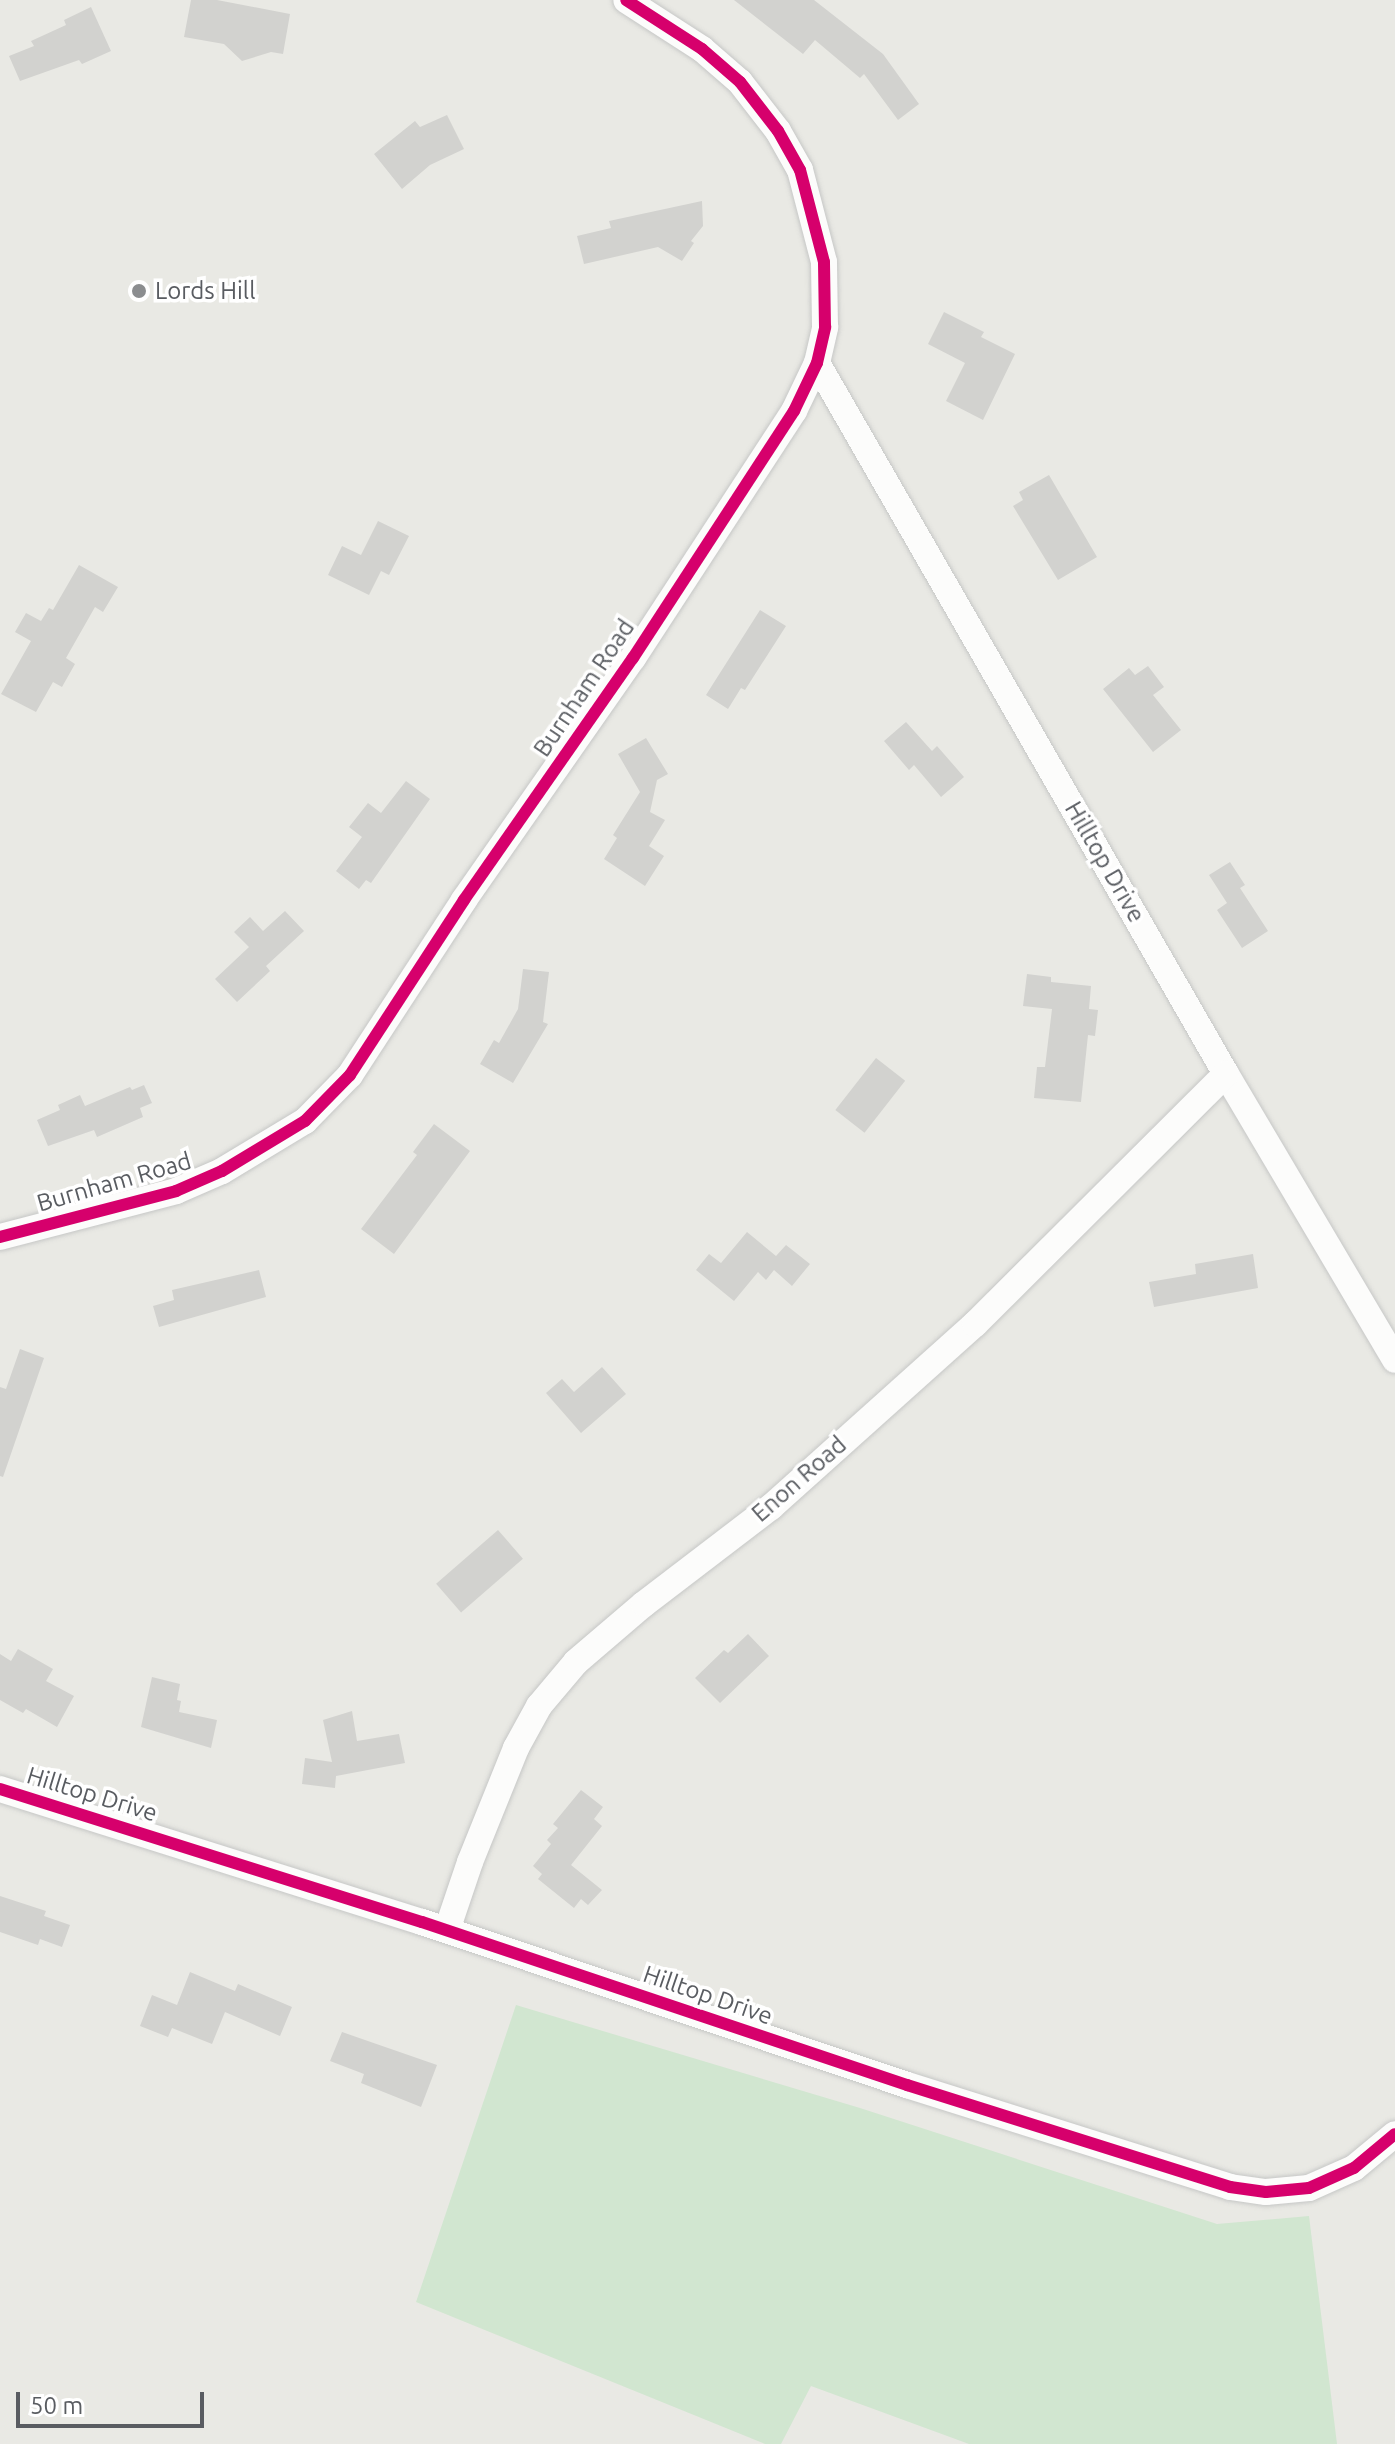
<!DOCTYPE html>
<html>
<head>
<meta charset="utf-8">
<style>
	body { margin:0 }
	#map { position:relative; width:1395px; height:2444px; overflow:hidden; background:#e9e9e4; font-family:Ubuntu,sans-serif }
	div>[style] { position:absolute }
	.green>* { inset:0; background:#d1e6d0 }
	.building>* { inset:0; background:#d2d2cf; transform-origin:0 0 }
	.roads { filter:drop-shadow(0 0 2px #c6c7c6) drop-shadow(0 0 2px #c6c7c6) }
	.street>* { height:26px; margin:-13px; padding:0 13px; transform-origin:13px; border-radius:13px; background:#fcfcfb }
	.cycleway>* { height:12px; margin:-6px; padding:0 6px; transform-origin:6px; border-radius:6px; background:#d6006c }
	.dots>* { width:22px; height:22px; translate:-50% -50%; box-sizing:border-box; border:4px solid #fff; border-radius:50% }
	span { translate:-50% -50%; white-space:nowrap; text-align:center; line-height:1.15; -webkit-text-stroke:7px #fff; paint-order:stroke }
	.poi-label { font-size:24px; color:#595c61 }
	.left { translate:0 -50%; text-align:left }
	.street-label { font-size:24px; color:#595c61 }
	.scale { position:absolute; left:16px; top:2392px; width:188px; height:36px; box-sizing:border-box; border:4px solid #595c61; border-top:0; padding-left:10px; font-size:24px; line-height:28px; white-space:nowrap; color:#595c61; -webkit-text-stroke:6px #fff; paint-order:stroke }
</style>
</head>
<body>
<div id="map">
	<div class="green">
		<i style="clip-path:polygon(516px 2005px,860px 2108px,1217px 2224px,1309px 2216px,1337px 2444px,969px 2444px,811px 2386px,781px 2444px,765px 2444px,416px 2302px)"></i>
	</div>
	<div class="building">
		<i style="clip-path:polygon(191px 0,217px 0,290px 14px,283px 54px,271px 52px,242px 61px,224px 44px,184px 37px)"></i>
		<i style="clip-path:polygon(734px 0,814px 0,883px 54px,919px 104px,898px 120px,864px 74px,860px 78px,815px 40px,803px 54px)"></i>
		<i style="clip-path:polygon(91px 7px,111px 51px,82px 64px,79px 60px,20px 81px,9px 56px,34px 46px,31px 41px,66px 25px,64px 20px)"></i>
		<i style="clip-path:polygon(447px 115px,464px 149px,430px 165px,402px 189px,374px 154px,415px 121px,420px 127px)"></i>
		<i style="clip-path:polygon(702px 201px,703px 226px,691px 241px,694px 243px,682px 261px,658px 247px,584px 264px,577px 236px,611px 228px,609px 221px)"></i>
		<i style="clip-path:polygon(944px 312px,984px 332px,981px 337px,1015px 354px,983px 420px,946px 401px,965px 363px,928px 344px)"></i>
		<i style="clip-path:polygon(1049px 475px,1097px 557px,1058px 580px,1013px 506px,1023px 500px,1019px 492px)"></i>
		<i style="clip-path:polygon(378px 521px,409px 536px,389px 575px,381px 571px,369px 595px,328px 575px,342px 546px,361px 555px)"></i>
		<i style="clip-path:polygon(79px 565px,118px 587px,103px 612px,95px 607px,66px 658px,75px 664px,62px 687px,53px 682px,36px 712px,1px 694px,31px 641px,15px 632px,26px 613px,41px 621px,49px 608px,53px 610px)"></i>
		<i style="clip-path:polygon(760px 610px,786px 626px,745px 690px,741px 688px,728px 709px,706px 695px)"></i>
		<i style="clip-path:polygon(1148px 666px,1164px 687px,1153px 695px,1181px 730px,1153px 752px,1103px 689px,1129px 668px,1135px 675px)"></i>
		<i style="clip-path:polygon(906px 722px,932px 751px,937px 746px,964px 777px,941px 797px,914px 765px,909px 770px,884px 741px)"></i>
		<i style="clip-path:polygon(646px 738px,668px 774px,657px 780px,650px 812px,665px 820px,649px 846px,664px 856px,645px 886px,604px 859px,617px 838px,613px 835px,640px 792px,618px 754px)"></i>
		<i style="clip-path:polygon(406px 781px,430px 799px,371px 883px,366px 880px,359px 889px,336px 871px,362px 837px,349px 827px,368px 803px,381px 813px)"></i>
		<i style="clip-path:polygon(1230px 862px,1245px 885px,1240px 888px,1268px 931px,1242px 948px,1217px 910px,1227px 903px,1209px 875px)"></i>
		<i style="clip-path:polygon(285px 911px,304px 931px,266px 966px,270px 971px,237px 1002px,215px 979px,249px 947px,234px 932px,250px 917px,263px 931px)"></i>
		<i style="clip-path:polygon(523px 969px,549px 972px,543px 1022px,548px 1024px,513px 1083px,480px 1064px,494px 1040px,499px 1043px,518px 1009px)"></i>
		<i style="clip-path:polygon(1027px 974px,1051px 977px,1051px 982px,1091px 986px,1089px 1009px,1098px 1010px,1095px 1036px,1088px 1035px,1081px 1102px,1034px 1098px,1037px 1067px,1045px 1067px,1052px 1009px,1023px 1006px)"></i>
		<i style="left:876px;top:1058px;width:37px;height:66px;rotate:38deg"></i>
		<i style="clip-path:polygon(144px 1085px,152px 1103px,140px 1108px,143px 1117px,97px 1137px,94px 1130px,48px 1146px,37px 1120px,60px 1110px,58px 1105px,80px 1095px,85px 1106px,130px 1087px,132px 1090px)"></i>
		<i style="clip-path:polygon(434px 1124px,470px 1151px,394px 1254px,361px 1229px,417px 1155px,413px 1152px)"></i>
		<i style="clip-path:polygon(747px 1232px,776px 1256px,786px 1245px,810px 1264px,792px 1286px,774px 1270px,766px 1280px,758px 1272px,734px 1301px,696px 1270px,709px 1254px,721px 1263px)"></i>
		<i style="clip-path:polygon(1253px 1254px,1258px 1288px,1154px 1307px,1149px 1282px,1196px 1274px,1195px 1264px)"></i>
		<i style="clip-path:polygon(259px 1270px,266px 1297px,159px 1327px,153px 1306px,174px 1300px,172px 1290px)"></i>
		<i style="clip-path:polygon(20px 1349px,44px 1358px,3px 1477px,0 1476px,0 1387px,6px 1389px)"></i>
		<i style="clip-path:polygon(602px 1367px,626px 1394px,581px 1433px,546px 1393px,562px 1379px,574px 1392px)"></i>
		<i style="left:498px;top:1530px;width:38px;height:82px;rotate:49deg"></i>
		<i style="clip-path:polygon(748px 1634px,769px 1656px,720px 1703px,695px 1678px,724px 1650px,728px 1653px)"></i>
		<i style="clip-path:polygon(18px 1649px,53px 1669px,46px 1681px,74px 1696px,57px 1727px,26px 1709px,23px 1713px,0 1700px,0 1654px,11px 1661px)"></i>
		<i style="clip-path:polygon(152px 1677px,180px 1684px,177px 1700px,181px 1701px,179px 1712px,217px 1720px,211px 1748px,141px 1727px)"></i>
		<i style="clip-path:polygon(352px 1711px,357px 1741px,399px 1734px,405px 1763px,336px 1776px,335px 1788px,302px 1784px,305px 1758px,332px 1762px,323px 1720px)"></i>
		<i style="clip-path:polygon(581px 1790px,603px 1807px,594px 1819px,602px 1826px,571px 1865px,602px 1890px,588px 1905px,581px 1899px,574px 1908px,538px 1879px,542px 1874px,533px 1866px,551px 1844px,547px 1840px,558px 1828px,553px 1824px)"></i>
		<i style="clip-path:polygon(0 1896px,46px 1911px,44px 1916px,70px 1925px,62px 1947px,40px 1939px,38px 1945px,0 1932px)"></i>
		<i style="clip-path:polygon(190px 1972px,235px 1991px,238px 1984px,292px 2007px,280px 2036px,225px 2012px,212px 2044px,172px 2028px,168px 2037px,140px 2026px,152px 1995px,177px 2005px)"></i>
		<i style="clip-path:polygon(342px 2032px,437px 2065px,421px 2107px,361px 2083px,364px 2074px,330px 2061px)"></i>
	</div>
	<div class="roads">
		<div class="street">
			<i style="left:817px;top:363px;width:820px;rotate:60.09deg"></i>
			<i style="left:1226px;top:1074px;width:332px;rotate:59.4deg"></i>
			<i style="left:0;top:1237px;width:182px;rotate:-14.6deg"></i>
			<i style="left:176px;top:1191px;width:50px;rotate:-23.5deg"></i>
			<i style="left:222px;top:1171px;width:97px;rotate:-31.1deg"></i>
			<i style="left:305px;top:1121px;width:64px;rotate:-45.6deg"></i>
			<i style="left:350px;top:1075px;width:209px;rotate:-56.9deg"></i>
			<i style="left:464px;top:900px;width:295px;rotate:-55.1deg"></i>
			<i style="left:633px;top:658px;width:295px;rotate:-56.9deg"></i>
			<i style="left:794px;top:411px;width:53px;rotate:-64.4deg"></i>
			<i style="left:817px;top:363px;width:37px;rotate:-77deg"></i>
			<i style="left:825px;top:327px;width:65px;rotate:-90.9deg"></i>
			<i style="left:824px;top:262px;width:95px;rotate:-104.6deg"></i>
			<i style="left:800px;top:170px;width:45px;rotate:-119.4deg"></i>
			<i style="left:778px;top:131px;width:62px;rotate:-127.8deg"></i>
			<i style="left:740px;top:82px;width:50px;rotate:-139deg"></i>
			<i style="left:702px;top:49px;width:90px;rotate:-147.2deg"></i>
			<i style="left:0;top:1789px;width:442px;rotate:17.5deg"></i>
			<i style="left:422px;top:1922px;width:512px;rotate:18.58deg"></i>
			<i style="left:907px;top:2085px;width:339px;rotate:17.5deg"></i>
			<i style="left:1230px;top:2187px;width:36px;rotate:8deg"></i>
			<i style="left:1266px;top:2192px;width:43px;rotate:-5.3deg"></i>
			<i style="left:1309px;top:2188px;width:49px;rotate:-24deg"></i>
			<i style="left:1354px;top:2168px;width:53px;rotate:-39.7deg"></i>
			<i style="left:447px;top:1930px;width:72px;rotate:-71.3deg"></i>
			<i style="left:470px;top:1862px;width:123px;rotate:-68deg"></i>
			<i style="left:516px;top:1748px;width:48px;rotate:-61.3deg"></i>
			<i style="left:539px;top:1706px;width:57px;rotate:-49.9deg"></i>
			<i style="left:576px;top:1662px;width:89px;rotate:-40.5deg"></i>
			<i style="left:644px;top:1604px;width:160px;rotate:-37.4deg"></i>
			<i style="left:771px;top:1507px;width:274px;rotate:-41.9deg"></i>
			<i style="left:975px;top:1324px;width:354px;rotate:-44.9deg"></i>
		</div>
	</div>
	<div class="cycleway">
		<i style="left:0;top:1237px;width:182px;rotate:-14.6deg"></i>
		<i style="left:176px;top:1191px;width:50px;rotate:-23.5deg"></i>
		<i style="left:222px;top:1171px;width:97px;rotate:-31.1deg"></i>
		<i style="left:305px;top:1121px;width:64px;rotate:-45.6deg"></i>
		<i style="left:350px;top:1075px;width:209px;rotate:-56.9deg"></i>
		<i style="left:464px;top:900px;width:295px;rotate:-55.1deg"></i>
		<i style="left:633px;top:658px;width:295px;rotate:-56.9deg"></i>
		<i style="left:794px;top:411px;width:53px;rotate:-64.4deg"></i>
		<i style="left:817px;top:363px;width:37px;rotate:-77deg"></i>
		<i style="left:825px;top:327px;width:65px;rotate:-90.9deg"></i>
		<i style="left:824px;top:262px;width:95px;rotate:-104.6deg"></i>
		<i style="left:800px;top:170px;width:45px;rotate:-119.4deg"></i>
		<i style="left:778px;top:131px;width:62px;rotate:-127.8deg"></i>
		<i style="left:740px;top:82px;width:50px;rotate:-139deg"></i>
		<i style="left:702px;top:49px;width:90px;rotate:-147.2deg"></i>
		<i style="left:0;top:1789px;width:442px;rotate:17.5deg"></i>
		<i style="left:422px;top:1922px;width:512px;rotate:18.58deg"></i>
		<i style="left:907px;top:2085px;width:339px;rotate:17.5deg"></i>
		<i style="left:1230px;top:2187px;width:36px;rotate:8deg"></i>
		<i style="left:1266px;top:2192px;width:43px;rotate:-5.3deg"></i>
		<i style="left:1309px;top:2188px;width:49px;rotate:-24deg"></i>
		<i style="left:1354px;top:2168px;width:53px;rotate:-39.7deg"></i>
	</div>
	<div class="dots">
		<i style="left:139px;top:291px;background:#8b8d8f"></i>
	</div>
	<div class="poi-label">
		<span class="left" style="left:155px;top:291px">Lords Hill</span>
	</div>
	<div class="street-label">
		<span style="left:584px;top:688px;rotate:-56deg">Burnham Road</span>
		<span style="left:1105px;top:862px;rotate:60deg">Hilltop Drive</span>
		<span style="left:114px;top:1182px;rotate:-16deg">Burnham Road</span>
		<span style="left:799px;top:1479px;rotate:-41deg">Enon Road</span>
		<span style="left:92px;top:1794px;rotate:17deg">Hilltop Drive</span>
		<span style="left:708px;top:1995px;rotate:19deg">Hilltop Drive</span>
	</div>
	<div class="scale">50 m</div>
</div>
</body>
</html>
